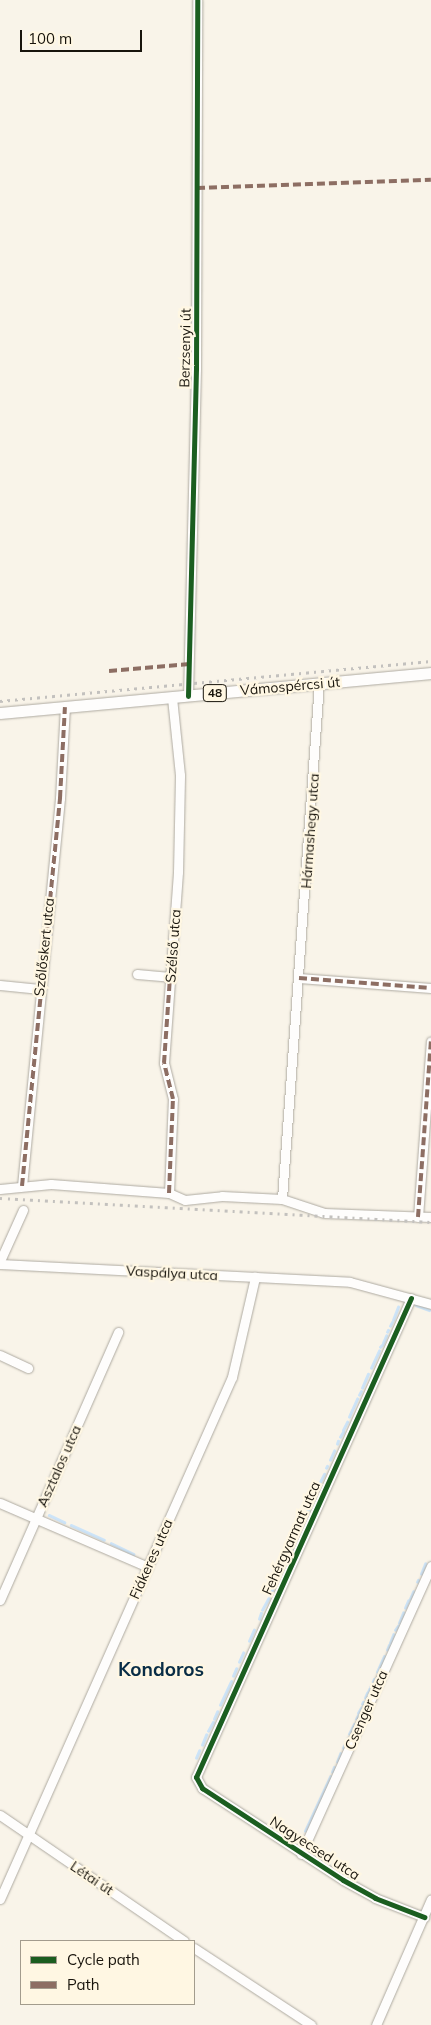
<!DOCTYPE html>
<html>
<head>
<meta charset="utf-8">
<style>
	body { margin:0 }
	#map { position:relative; width:431px; height:2025px; overflow:hidden; background:#f9f4e9; font-family:Mulish,sans-serif }
	div>[style] { position:absolute }
	.stream>* { height:2.5px; margin:-1.25px; padding:0 1.25px; transform-origin:1.25px; border-radius:1.25px; background:#cde4f8 }
	.roads { filter:drop-shadow(0 0 1px #aeaaa1) drop-shadow(0 0 1px #aeaaa1) }
	.minor>* { height:9px; margin:-4.5px; padding:0 4.5px; transform-origin:4.5px; border-radius:4.5px; background:#fefdfc }
	.major>* { height:11px; margin:-5.5px; padding:0 5.5px; transform-origin:5.5px; border-radius:5.5px; background:#fefdfc }
	.rail>* { height:2.5px; margin-top:-1.25px; transform-origin:0; background:repeating-linear-gradient(90deg,#c3c1be 0 2.5px,transparent 0 7.5px) }
	.quiet>* { height:4px; margin-top:-2px; transform-origin:0; background:repeating-linear-gradient(90deg,#8d6e63 0 8px,transparent 0 12px) }
	.cycleway>* { height:5px; margin:-2.5px; padding:0 2.5px; transform-origin:2.5px; border-radius:2.5px; background:#1b5e20 }
	span { translate:-50% -50%; white-space:nowrap; text-align:center; line-height:1.15; -webkit-text-stroke:4.5px #fff7e3; paint-order:stroke }
	.shield-label span { padding:1px 4px; background:#fff7e3; border:1px solid; border-radius:4px; -webkit-text-stroke-width:0 }
	.shield-label { font-size:12px; color:#18140c; font-weight:700 }
	.street-label { font-size:14px; color:#18140c }
	.district-label { font-size:19px; color:#092d46; font-weight:700 }
	.legend { position:absolute; left:20px; top:1940px; width:175px; height:65px; box-sizing:border-box; background:#fff7e3; border:1px solid #a39c8d; margin:0; padding:6px 9px; list-style:none; font-size:15px; color:#18140c }
	.legend li { display:flex; align-items:center; gap:10px; height:25px }
	.legend b { width:25px; border:1px solid #a39c8d }
	.scale { position:absolute; left:20px; top:30px; width:122px; height:22px; box-sizing:border-box; border:2px solid #18140c; border-top:0; padding-left:6px; font-size:15px; line-height:18px; white-space:nowrap; color:#18140c; -webkit-text-stroke:4px #fff7e3; paint-order:stroke }
</style>
</head>
<body>
<div id="map">
	<div class="stream">
		<i style="left:416px;top:1305px;width:14px;rotate:21deg"></i>
		<i style="left:393px;top:1320px;width:14px;rotate:-69deg"></i>
		<i style="left:390px;top:1326px;width:4px;rotate:-63deg"></i>
		<i style="left:387px;top:1332px;width:2px;rotate:-63deg"></i>
		<i style="left:383px;top:1343px;width:8px;rotate:-67deg"></i>
		<i style="left:380px;top:1347px;width:3px;rotate:-45deg"></i>
		<i style="left:371px;top:1368px;width:19px;rotate:-65deg"></i>
		<i style="left:362px;top:1388px;width:15px;rotate:-67deg"></i>
		<i style="left:359px;top:1395px;width:4px;rotate:-63deg"></i>
		<i style="left:353px;top:1408px;width:10px;rotate:-66deg"></i>
		<i style="left:349px;top:1417px;width:8px;rotate:-67deg"></i>
		<i style="left:343px;top:1430px;width:9px;rotate:-63deg"></i>
		<i style="left:340px;top:1437px;width:6px;rotate:-59deg"></i>
		<i style="left:337px;top:1444px;width:3px;rotate:-72deg"></i>
		<i style="left:330px;top:1460px;width:10px;rotate:-66deg"></i>
		<i style="left:326px;top:1468px;width:2px;rotate:-63deg"></i>
		<i style="left:319px;top:1484px;width:11px;rotate:-63deg"></i>
		<i style="left:317px;top:1489px;width:2px;rotate:-63deg"></i>
		<i style="left:313px;top:1498px;width:5px;rotate:-68deg"></i>
		<i style="left:309px;top:1506px;width:2px;rotate:-63deg"></i>
		<i style="left:306px;top:1512px;width:3px;rotate:-45deg"></i>
		<i style="left:49px;top:1515px;width:17px;rotate:25deg"></i>
		<i style="left:304px;top:1518px;width:2px;rotate:-63deg"></i>
		<i style="left:71px;top:1525px;width:36px;rotate:24deg"></i>
		<i style="left:298px;top:1530px;width:10px;rotate:-61deg"></i>
		<i style="left:294px;top:1540px;width:7px;rotate:-63deg"></i>
		<i style="left:111px;top:1543px;width:25px;rotate:26deg"></i>
		<i style="left:290px;top:1550px;width:9px;rotate:-69deg"></i>
		<i style="left:286px;top:1558px;width:4px;rotate:-63deg"></i>
		<i style="left:280px;top:1572px;width:12px;rotate:-66deg"></i>
		<i style="left:421px;top:1574px;width:11px;rotate:-68deg"></i>
		<i style="left:417px;top:1582px;width:2px;rotate:-63deg"></i>
		<i style="left:273px;top:1587px;width:12px;rotate:-66deg"></i>
		<i style="left:269px;top:1595px;width:6px;rotate:-59deg"></i>
		<i style="left:410px;top:1599px;width:8px;rotate:-67deg"></i>
		<i style="left:405px;top:1608px;width:8px;rotate:-67deg"></i>
		<i style="left:262px;top:1610px;width:13px;rotate:-61deg"></i>
		<i style="left:259px;top:1619px;width:6px;rotate:-72deg"></i>
		<i style="left:399px;top:1623px;width:11px;rotate:-68deg"></i>
		<i style="left:395px;top:1630px;width:5px;rotate:-53deg"></i>
		<i style="left:249px;top:1641px;width:12px;rotate:-66deg"></i>
		<i style="left:390px;top:1643px;width:9px;rotate:-69deg"></i>
		<i style="left:387px;top:1650px;width:5px;rotate:-68deg"></i>
		<i style="left:239px;top:1662px;width:10px;rotate:-66deg"></i>
		<i style="left:377px;top:1672px;width:17px;rotate:-66deg"></i>
		<i style="left:233px;top:1676px;width:8px;rotate:-67deg"></i>
		<i style="left:368px;top:1692px;width:14px;rotate:-65deg"></i>
		<i style="left:365px;top:1698px;width:5px;rotate:-68deg"></i>
		<i style="left:362px;top:1704px;width:2px;rotate:-63deg"></i>
		<i style="left:220px;top:1705px;width:26px;rotate:-65deg"></i>
		<i style="left:358px;top:1713px;width:6px;rotate:-59deg"></i>
		<i style="left:214px;top:1719px;width:8px;rotate:-67deg"></i>
		<i style="left:356px;top:1719px;width:4px;rotate:-63deg"></i>
		<i style="left:208px;top:1731px;width:10px;rotate:-61deg"></i>
		<i style="left:349px;top:1734px;width:11px;rotate:-63deg"></i>
		<i style="left:202px;top:1745px;width:11px;rotate:-68deg"></i>
		<i style="left:343px;top:1748px;width:10px;rotate:-66deg"></i>
		<i style="left:196px;top:1758px;width:8px;rotate:-67deg"></i>
		<i style="left:337px;top:1762px;width:9px;rotate:-69deg"></i>
		<i style="left:332px;top:1772px;width:5px;rotate:-68deg"></i>
		<i style="left:305px;top:1831px;width:60px;rotate:-65.2deg"></i>
	</div>
	<div class="roads">
		<div class="minor">
			<i style="left:188px;top:696px;width:327px;rotate:-88.6deg"></i>
			<i style="left:196px;top:369px;width:369px;rotate:-89.8deg"></i>
			<i style="left:137px;top:974px;width:33px;rotate:5deg"></i>
			<i style="left:299px;top:978px;width:132px;rotate:4.3deg"></i>
			<i style="left:0;top:985px;width:40px;rotate:5.7deg"></i>
			<i style="left:22px;top:1186px;width:390px;rotate:-84.4deg"></i>
			<i style="left:60px;top:798px;width:91px;rotate:-86.9deg"></i>
			<i style="left:0;top:1189px;width:51px;rotate:-5.6deg"></i>
			<i style="left:51px;top:1184px;width:118px;rotate:4.4deg"></i>
			<i style="left:169px;top:1193px;width:17px;rotate:24deg"></i>
			<i style="left:185px;top:1200px;width:37px;rotate:-6deg"></i>
			<i style="left:222px;top:1196px;width:60px;rotate:2.9deg"></i>
			<i style="left:282px;top:1199px;width:44px;rotate:18.4deg"></i>
			<i style="left:324px;top:1213px;width:107px;rotate:2.1deg"></i>
			<i style="left:169px;top:1193px;width:94px;rotate:-87.6deg"></i>
			<i style="left:173px;top:1099px;width:37px;rotate:-104deg"></i>
			<i style="left:164px;top:1063px;width:192px;rotate:-85.8deg"></i>
			<i style="left:178px;top:872px;width:97px;rotate:-88.8deg"></i>
			<i style="left:180px;top:775px;width:78px;rotate:-95.9deg"></i>
			<i style="left:282px;top:1199px;width:517px;rotate:-85.9deg"></i>
			<i style="left:418px;top:1217px;width:176px;rotate:-85.8deg"></i>
			<i style="left:0;top:1261px;width:56px;rotate:-65.7deg"></i>
			<i style="left:0;top:1264px;width:350px;rotate:2.9deg"></i>
			<i style="left:350px;top:1282px;width:84px;rotate:15.2deg"></i>
			<i style="left:411px;top:1298px;width:525px;rotate:114.17deg"></i>
			<i style="left:196px;top:1777px;width:13px;rotate:61deg"></i>
			<i style="left:202px;top:1788px;width:168px;rotate:33.1deg"></i>
			<i style="left:343px;top:1880px;width:37px;rotate:29deg"></i>
			<i style="left:375px;top:1898px;width:53px;rotate:21.2deg"></i>
			<i style="left:0;top:1355px;width:31px;rotate:25deg"></i>
			<i style="left:0;top:1503px;width:161px;rotate:23.4deg"></i>
			<i style="left:0;top:1600px;width:293px;rotate:-66.2deg"></i>
			<i style="left:0;top:1815px;width:223px;rotate:34.4deg"></i>
			<i style="left:301px;top:1854px;width:316px;rotate:-65.7deg"></i>
			<i style="left:0;top:1899px;width:571px;rotate:-66.04deg"></i>
			<i style="left:232px;top:1377px;width:103px;rotate:-77deg"></i>
			<i style="left:194px;top:1948px;width:140px;rotate:33.3deg"></i>
			<i style="left:376px;top:2025px;width:137px;rotate:-66.4deg"></i>
		</div>
		<div class="major">
			<i style="left:0;top:713px;width:433px;rotate:-5.3deg"></i>
		</div>
	</div>
	<div class="rail">
		<i style="left:0;top:701px;width:433px;rotate:-5.3deg"></i>
		<i style="left:0;top:1198px;width:432px;rotate:3.2deg"></i>
	</div>
	<div class="quiet">
		<i style="left:197px;top:188px;width:234px;rotate:-2deg"></i>
		<i style="left:109px;top:671px;width:81px;rotate:-4.9deg"></i>
		<i style="left:299px;top:978px;width:132px;rotate:4.3deg"></i>
		<i style="left:22px;top:1186px;width:390px;rotate:-84.4deg"></i>
		<i style="left:60px;top:798px;width:91px;rotate:-86.9deg"></i>
		<i style="left:169px;top:1193px;width:94px;rotate:-87.6deg"></i>
		<i style="left:173px;top:1099px;width:37px;rotate:-104deg"></i>
		<i style="left:164px;top:1063px;width:86px;rotate:-86deg"></i>
		<i style="left:418px;top:1217px;width:176px;rotate:-85.8deg"></i>
	</div>
	<div class="cycleway">
		<i style="left:188px;top:696px;width:327px;rotate:-88.6deg"></i>
		<i style="left:196px;top:369px;width:369px;rotate:-89.8deg"></i>
		<i style="left:411px;top:1298px;width:525px;rotate:114.17deg"></i>
		<i style="left:196px;top:1777px;width:13px;rotate:61deg"></i>
		<i style="left:202px;top:1788px;width:168px;rotate:33.1deg"></i>
		<i style="left:343px;top:1880px;width:37px;rotate:29deg"></i>
		<i style="left:375px;top:1898px;width:53px;rotate:21.2deg"></i>
	</div>
	<div class="shield-label">
		<span style="left:215px;top:693px">48</span>
	</div>
	<div class="street-label">
		<span style="left:185px;top:348px;rotate:-89deg">Berzsenyi út</span>
		<span style="left:290px;top:686px;rotate:-5deg">Vámospércsi út</span>
		<span style="left:310px;top:831px;rotate:-86deg">Hármashegy utca</span>
		<span style="left:173px;top:946px;rotate:-86deg">Szélső utca</span>
		<span style="left:44px;top:947px;rotate:-84deg">Szőlőskert utca</span>
		<span style="left:172px;top:1273px;rotate:3deg">Vaspálya utca</span>
		<span style="left:59px;top:1466px;rotate:-66deg">Asztalos utca</span>
		<span style="left:291px;top:1538px;rotate:-66deg">Fehérgyarmat utca</span>
		<span style="left:151px;top:1559px;rotate:-66deg">Fiákeres utca</span>
		<span style="left:366px;top:1710px;rotate:-66deg">Csenger utca</span>
		<span style="left:315px;top:1848px;rotate:33deg">Nagyecsed utca</span>
		<span style="left:92px;top:1878px;rotate:34deg">Létai út</span>
	</div>
	<div class="district-label">
		<span style="left:161px;top:1670px">Kondoros</span>
	</div>
	<ul class="legend">
	<li><b style="height:6px;background:#1b5e20"></b>Cycle path</li>
	<li><b style="height:6px;background:#8d6e63"></b>Path</li>
	</ul>
	<div class="scale">100 m</div>
</div>
</body>
</html>
